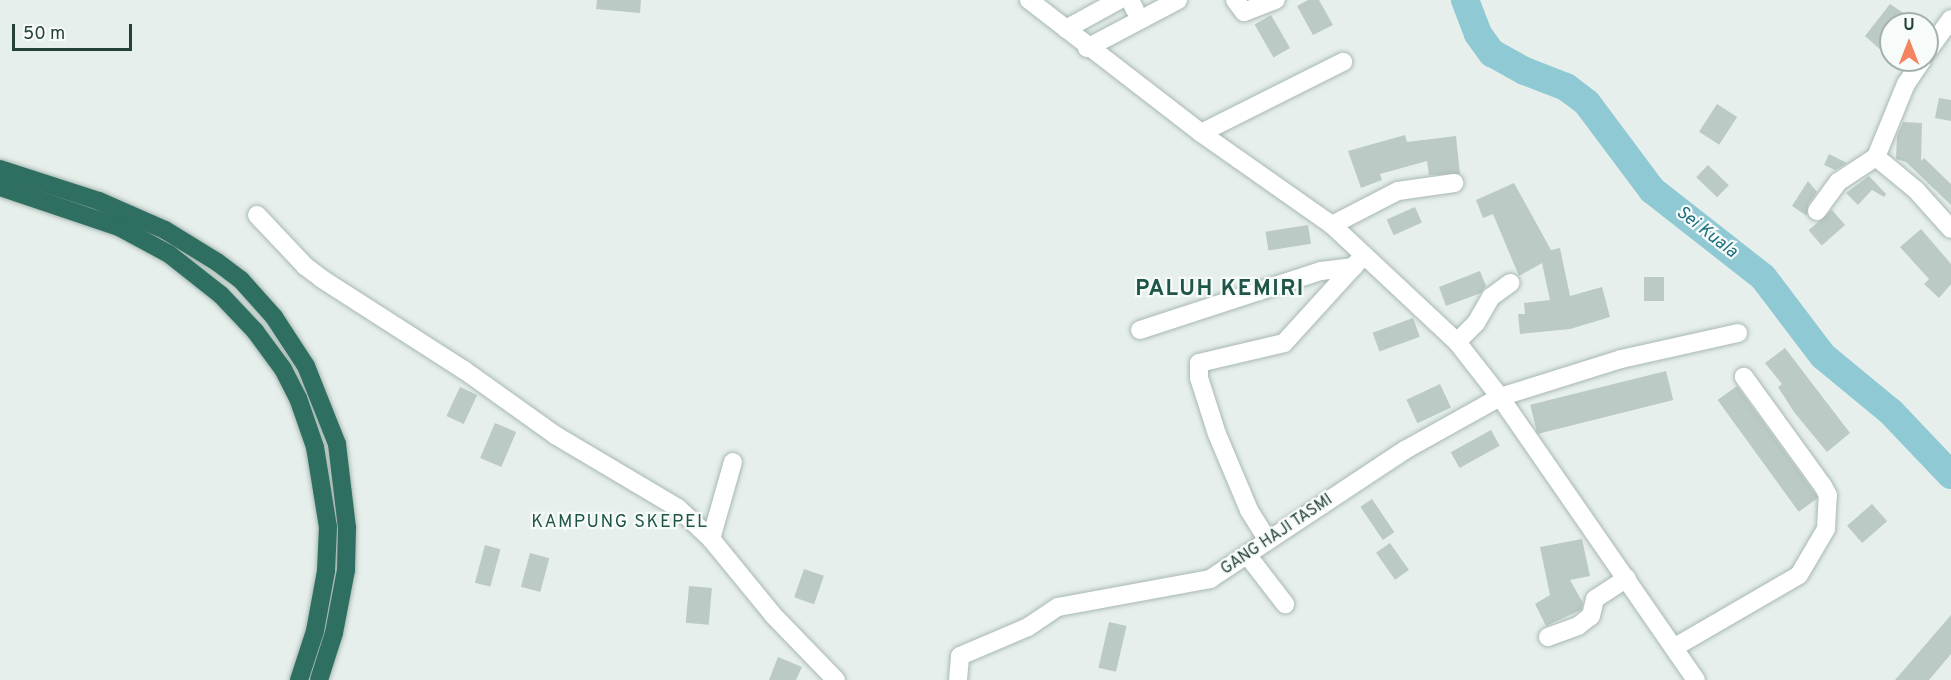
<!DOCTYPE html>
<html>
<head>
<meta charset="utf-8">
<style>
	body { margin:0 }
	#map { position:relative; width:1951px; height:680px; overflow:hidden; background:#e6efeb; font-family:Overpass,sans-serif }
	div>[style] { position:absolute }
	.river>* { height:28px; margin:-14px; padding:0 14px; transform-origin:14px; border-radius:14px; background:#8ec9d4 }
	.building>* { inset:0; background:#bbcac4; transform-origin:0 0 }
	.roads { filter:drop-shadow(0 0 2px #a8b8b2) drop-shadow(0 0 2px #a8b8b2) }
	.street>* { height:18px; margin:-9px; padding:0 9px; transform-origin:9px; border-radius:9px; background:#fff }
	.highway>* { height:18px; margin:-9px; padding:0 9px; transform-origin:9px; border-radius:9px; background:#2f6f62 }
	span { translate:-50% -50%; white-space:nowrap; text-align:center; line-height:1.15; -webkit-text-stroke:4.5px #f7fbf9; paint-order:stroke }
	.street-label { font-size:16px; color:#24423a }
	.water-label { font-size:18px; color:#1c6f80; font-style:italic }
	.neighbourhood-label { font-size:18px; color:#1f5548; letter-spacing:1.5px }
	.district-label { font-size:22px; color:#1f5548; font-weight:700; letter-spacing:1.5px }
	.north { position:absolute; left:1879px; top:12px; width:60px; height:60px; box-sizing:border-box; background:#f7fbf9; border:2px solid #a3b1ad; border-radius:50%; rotate:0deg; font-size:16px; font-weight:700; line-height:24px; text-align:center; color:#24423a }
	.north::after { content:''; display:block; margin:auto; width:21px; height:27px; background:#f4845f; clip-path:polygon(50% 0,100% 100%,50% 72%,0 100%) }
	.scale { position:absolute; left:12px; top:24px; width:120px; height:27px; box-sizing:border-box; border:3px solid #24423a; border-top:0; padding-left:8px; font-size:18px; line-height:21px; white-space:nowrap; color:#24423a; -webkit-text-stroke:4px #f7fbf9; paint-order:stroke }
</style>
</head>
<body>
<div id="map">
	<div class="river">
		<i style="left:1465px;top:0;width:36px;rotate:69deg"></i>
		<i style="left:1478px;top:34px;width:24px;rotate:54deg"></i>
		<i style="left:1492px;top:53px;width:38px;rotate:29deg"></i>
		<i style="left:1525px;top:71px;width:44px;rotate:21.3deg"></i>
		<i style="left:1566px;top:87px;width:26px;rotate:37deg"></i>
		<i style="left:1587px;top:103px;width:109px;rotate:53.2deg"></i>
		<i style="left:1652px;top:190px;width:141px;rotate:38.1deg"></i>
		<i style="left:1763px;top:277px;width:99px;rotate:52.8deg"></i>
		<i style="left:1823px;top:356px;width:88px;rotate:39.5deg"></i>
		<i style="left:1891px;top:412px;width:87px;rotate:46.4deg"></i>
	</div>
	<div class="building">
		<i style="clip-path:polygon(597px 0,641px 0,640px 13px,596px 9px)"></i>
		<i style="clip-path:polygon(1308px 0,1319px 0,1333px 25px,1313px 35px,1297px 6px)"></i>
		<i style="clip-path:polygon(1890px 4px,1920px 24px,1891px 24px,1891px 59px,1865px 36px)"></i>
		<i style="left:1271px;top:15px;width:38px;height:19px;rotate:60deg"></i>
		<i style="clip-path:polygon(1939px 98px,1951px 100px,1951px 121px,1935px 118px)"></i>
		<i style="left:1717px;top:104px;width:24px;height:33px;rotate:33deg"></i>
		<i style="clip-path:polygon(1903px 122px,1922px 123px,1921px 161px,1924px 158px,1951px 184px,1951px 205px,1906px 162px,1896px 159px,1897px 136px)"></i>
		<i style="clip-path:polygon(1405px 135px,1407px 142px,1456px 136px,1460px 174px,1429px 175px,1427px 161px,1380px 174px,1382px 180px,1361px 188px,1348px 151px)"></i>
		<i style="clip-path:polygon(1829px 154px,1847px 163px,1835px 170px,1824px 165px)"></i>
		<i style="left:1708px;top:165px;width:29px;height:17px;rotate:44deg"></i>
		<i style="clip-path:polygon(1869px 176px,1886px 194px,1884px 197px,1872px 190px,1858px 205px,1846px 193px)"></i>
		<i style="clip-path:polygon(1808px 181px,1817px 192px,1808px 205px,1807px 216px,1792px 206px)"></i>
		<i style="clip-path:polygon(1514px 183px,1551px 250px,1560px 248px,1570px 296px,1602px 287px,1610px 317px,1570px 329px,1520px 334px,1518px 314px,1525px 314px,1524px 303px,1550px 300px,1542px 263px,1519px 276px,1493px 214px,1483px 218px,1476px 200px)"></i>
		<i style="left:1415px;top:207px;width:17px;height:31px;rotate:66deg"></i>
		<i style="left:1832px;top:210px;width:20px;height:31px;rotate:49deg"></i>
		<i style="left:1308px;top:225px;width:19px;height:43px;rotate:81deg"></i>
		<i style="clip-path:polygon(1921px 229px,1951px 264px,1951px 284px,1939px 298px,1924px 284px,1929px 279px,1900px 247px)"></i>
		<i style="clip-path:polygon(1480px 271px,1486px 286px,1481px 293px,1446px 306px,1439px 287px)"></i>
		<i style="left:1644px;top:277px;width:20px;height:24px"></i>
		<i style="left:1413px;top:318px;width:20px;height:43px;rotate:70deg"></i>
		<i style="clip-path:polygon(1785px 348px,1850px 433px,1827px 452px,1794px 412px,1778px 387px,1782px 384px,1765px 363px)"></i>
		<i style="left:1666px;top:371px;width:30px;height:140px;rotate:76deg"></i>
		<i style="left:1440px;top:384px;width:26px;height:37px;rotate:65deg"></i>
		<i style="left:1737px;top:386px;width:138px;height:24px;rotate:54deg"></i>
		<i style="left:460px;top:387px;width:19px;height:32px;rotate:25deg"></i>
		<i style="left:495px;top:423px;width:23px;height:38px;rotate:23deg"></i>
		<i style="left:1491px;top:430px;width:18px;height:46px;rotate:61deg"></i>
		<i style="left:1372px;top:499px;width:40px;height:14px;rotate:56deg"></i>
		<i style="left:1872px;top:504px;width:23px;height:33px;rotate:49deg"></i>
		<i style="clip-path:polygon(1582px 539px,1590px 576px,1570px 580px,1583px 603px,1581px 610px,1546px 626px,1535px 604px,1550px 595px,1540px 547px)"></i>
		<i style="left:1390px;top:543px;width:33px;height:17px;rotate:55deg"></i>
		<i style="left:485px;top:545px;width:16px;height:39px;rotate:15deg"></i>
		<i style="left:530px;top:553px;width:20px;height:35px;rotate:15deg"></i>
		<i style="left:804px;top:569px;width:21px;height:30px;rotate:19deg"></i>
		<i style="left:689px;top:586px;width:23px;height:37px;rotate:5deg"></i>
		<i style="clip-path:polygon(1951px 615px,1951px 654px,1929px 680px,1895px 680px)"></i>
		<i style="left:1109px;top:622px;width:18px;height:47px;rotate:13deg"></i>
		<i style="clip-path:polygon(778px 657px,802px 667px,796px 680px,769px 680px)"></i>
	</div>
	<div class="roads">
		<div class="street">
			<i style="left:1029px;top:0;width:217px;rotate:37.7deg"></i>
			<i style="left:1201px;top:133px;width:160px;rotate:35.1deg"></i>
			<i style="left:1332px;top:225px;width:171px;rotate:43.1deg"></i>
			<i style="left:1457px;top:342px;width:70px;rotate:52deg"></i>
			<i style="left:1500px;top:397px;width:344px;rotate:55.3deg"></i>
			<i style="left:1130px;top:0;width:11px;rotate:63deg"></i>
			<i style="left:1235px;top:0;width:15px;rotate:53deg"></i>
			<i style="left:1244px;top:12px;width:34px;rotate:-21deg"></i>
			<i style="left:1066px;top:29px;width:60px;rotate:-28.7deg"></i>
			<i style="left:1087px;top:48px;width:103px;rotate:-27.8deg"></i>
			<i style="left:1927px;top:52px;width:41px;rotate:-54deg"></i>
			<i style="left:1201px;top:133px;width:159px;rotate:-26.6deg"></i>
			<i style="left:1876px;top:157px;width:52px;rotate:39.5deg"></i>
			<i style="left:1916px;top:190px;width:52px;rotate:48.1deg"></i>
			<i style="left:1817px;top:211px;width:36px;rotate:-54deg"></i>
			<i style="left:1838px;top:182px;width:45px;rotate:-33.3deg"></i>
			<i style="left:1876px;top:157px;width:79px;rotate:-67.7deg"></i>
			<i style="left:1906px;top:84px;width:29px;rotate:-56deg"></i>
			<i style="left:257px;top:215px;width:70px;rotate:46.7deg"></i>
			<i style="left:305px;top:266px;width:21px;rotate:37deg"></i>
			<i style="left:322px;top:279px;width:169px;rotate:32.7deg"></i>
			<i style="left:464px;top:370px;width:112px;rotate:35.5deg"></i>
			<i style="left:555px;top:435px;width:143px;rotate:30.7deg"></i>
			<i style="left:678px;top:508px;width:45px;rotate:43.2deg"></i>
			<i style="left:711px;top:539px;width:99px;rotate:50.7deg"></i>
			<i style="left:774px;top:616px;width:89px;rotate:45.9deg"></i>
			<i style="left:1332px;top:225px;width:74px;rotate:-27.3deg"></i>
			<i style="left:1398px;top:191px;width:57px;rotate:-8.1deg"></i>
			<i style="left:1140px;top:330px;width:190px;rotate:-18.1deg"></i>
			<i style="left:1321px;top:271px;width:33px;rotate:-7deg"></i>
			<i style="left:1457px;top:342px;width:27px;rotate:-45deg"></i>
			<i style="left:1476px;top:323px;width:30px;rotate:-60deg"></i>
			<i style="left:1491px;top:297px;width:24px;rotate:-36deg"></i>
			<i style="left:711px;top:539px;width:80px;rotate:-74.1deg"></i>
			<i style="left:1267px;top:539px;width:34px;rotate:-122deg"></i>
			<i style="left:1249px;top:510px;width:82px;rotate:-112.8deg"></i>
			<i style="left:1217px;top:434px;width:59px;rotate:-107.8deg"></i>
			<i style="left:1199px;top:378px;width:15px;rotate:-90deg"></i>
			<i style="left:1199px;top:363px;width:87px;rotate:-13.2deg"></i>
			<i style="left:1284px;top:343px;width:119px;rotate:-47.7deg"></i>
			<i style="left:1248px;top:556px;width:61px;rotate:52.4deg"></i>
			<i style="left:1548px;top:637px;width:32px;rotate:-20deg"></i>
			<i style="left:1578px;top:626px;width:16px;rotate:-38deg"></i>
			<i style="left:1591px;top:616px;width:17px;rotate:-77deg"></i>
			<i style="left:1595px;top:599px;width:38px;rotate:-33deg"></i>
			<i style="left:1675px;top:647px;width:143px;rotate:-30.1deg"></i>
			<i style="left:1799px;top:575px;width:53px;rotate:-59.6deg"></i>
			<i style="left:1826px;top:529px;width:34px;rotate:-87deg"></i>
			<i style="left:1828px;top:495px;width:10px;rotate:-119deg"></i>
			<i style="left:1823px;top:486px;width:135px;rotate:-125.9deg"></i>
			<i style="left:958px;top:680px;width:24px;rotate:-85deg"></i>
			<i style="left:960px;top:656px;width:74px;rotate:-23.1deg"></i>
			<i style="left:1028px;top:627px;width:36px;rotate:-34deg"></i>
			<i style="left:1058px;top:607px;width:155px;rotate:-10.4deg"></i>
			<i style="left:1210px;top:579px;width:234px;rotate:-33.5deg"></i>
			<i style="left:1405px;top:450px;width:109px;rotate:-29.2deg"></i>
			<i style="left:1500px;top:397px;width:127px;rotate:-17.4deg"></i>
			<i style="left:1621px;top:359px;width:120px;rotate:-12.5deg"></i>
		</div>
		<div class="highway">
			<i style="left:0;top:169px;width:104px;rotate:17.9deg"></i>
			<i style="left:99px;top:201px;width:72px;rotate:23.7deg"></i>
			<i style="left:165px;top:230px;width:61px;rotate:31.6deg"></i>
			<i style="left:217px;top:262px;width:30px;rotate:37deg"></i>
			<i style="left:241px;top:280px;width:50px;rotate:48.3deg"></i>
			<i style="left:274px;top:317px;width:59px;rotate:56.9deg"></i>
			<i style="left:306px;top:366px;width:84px;rotate:68.3deg"></i>
			<i style="left:337px;top:444px;width:85px;rotate:83.2deg"></i>
			<i style="left:347px;top:528px;width:42px;rotate:91.4deg"></i>
			<i style="left:346px;top:570px;width:64px;rotate:100.8deg"></i>
			<i style="left:334px;top:633px;width:49px;rotate:107.7deg"></i>
			<i style="left:0;top:187px;width:126px;rotate:18.6deg"></i>
			<i style="left:119px;top:227px;width:57px;rotate:28.4deg"></i>
			<i style="left:169px;top:254px;width:66px;rotate:38.3deg"></i>
			<i style="left:221px;top:295px;width:50px;rotate:46.6deg"></i>
			<i style="left:255px;top:331px;width:47px;rotate:53.6deg"></i>
			<i style="left:283px;top:369px;width:33px;rotate:63deg"></i>
			<i style="left:298px;top:398px;width:52px;rotate:70.9deg"></i>
			<i style="left:315px;top:447px;width:81px;rotate:80.8deg"></i>
			<i style="left:328px;top:527px;width:44px;rotate:92.6deg"></i>
			<i style="left:326px;top:571px;width:61px;rotate:100.4deg"></i>
			<i style="left:315px;top:631px;width:52px;rotate:108.1deg"></i>
		</div>
	</div>
	<div class="street-label">
		<span style="left:1277px;top:535px;rotate:-34deg">GANG HAJI TASMI</span>
	</div>
	<div class="water-label">
		<span style="left:1706px;top:233px;rotate:38deg">Sei Kuala</span>
	</div>
	<div class="neighbourhood-label">
		<span style="left:620px;top:523px">KAMPUNG SKEPEL</span>
	</div>
	<div class="district-label">
		<span style="left:1220px;top:290px">PALUH KEMIRI</span>
	</div>
	<div class="north">U</div>
	<div class="scale">50 m</div>
</div>
</body>
</html>
